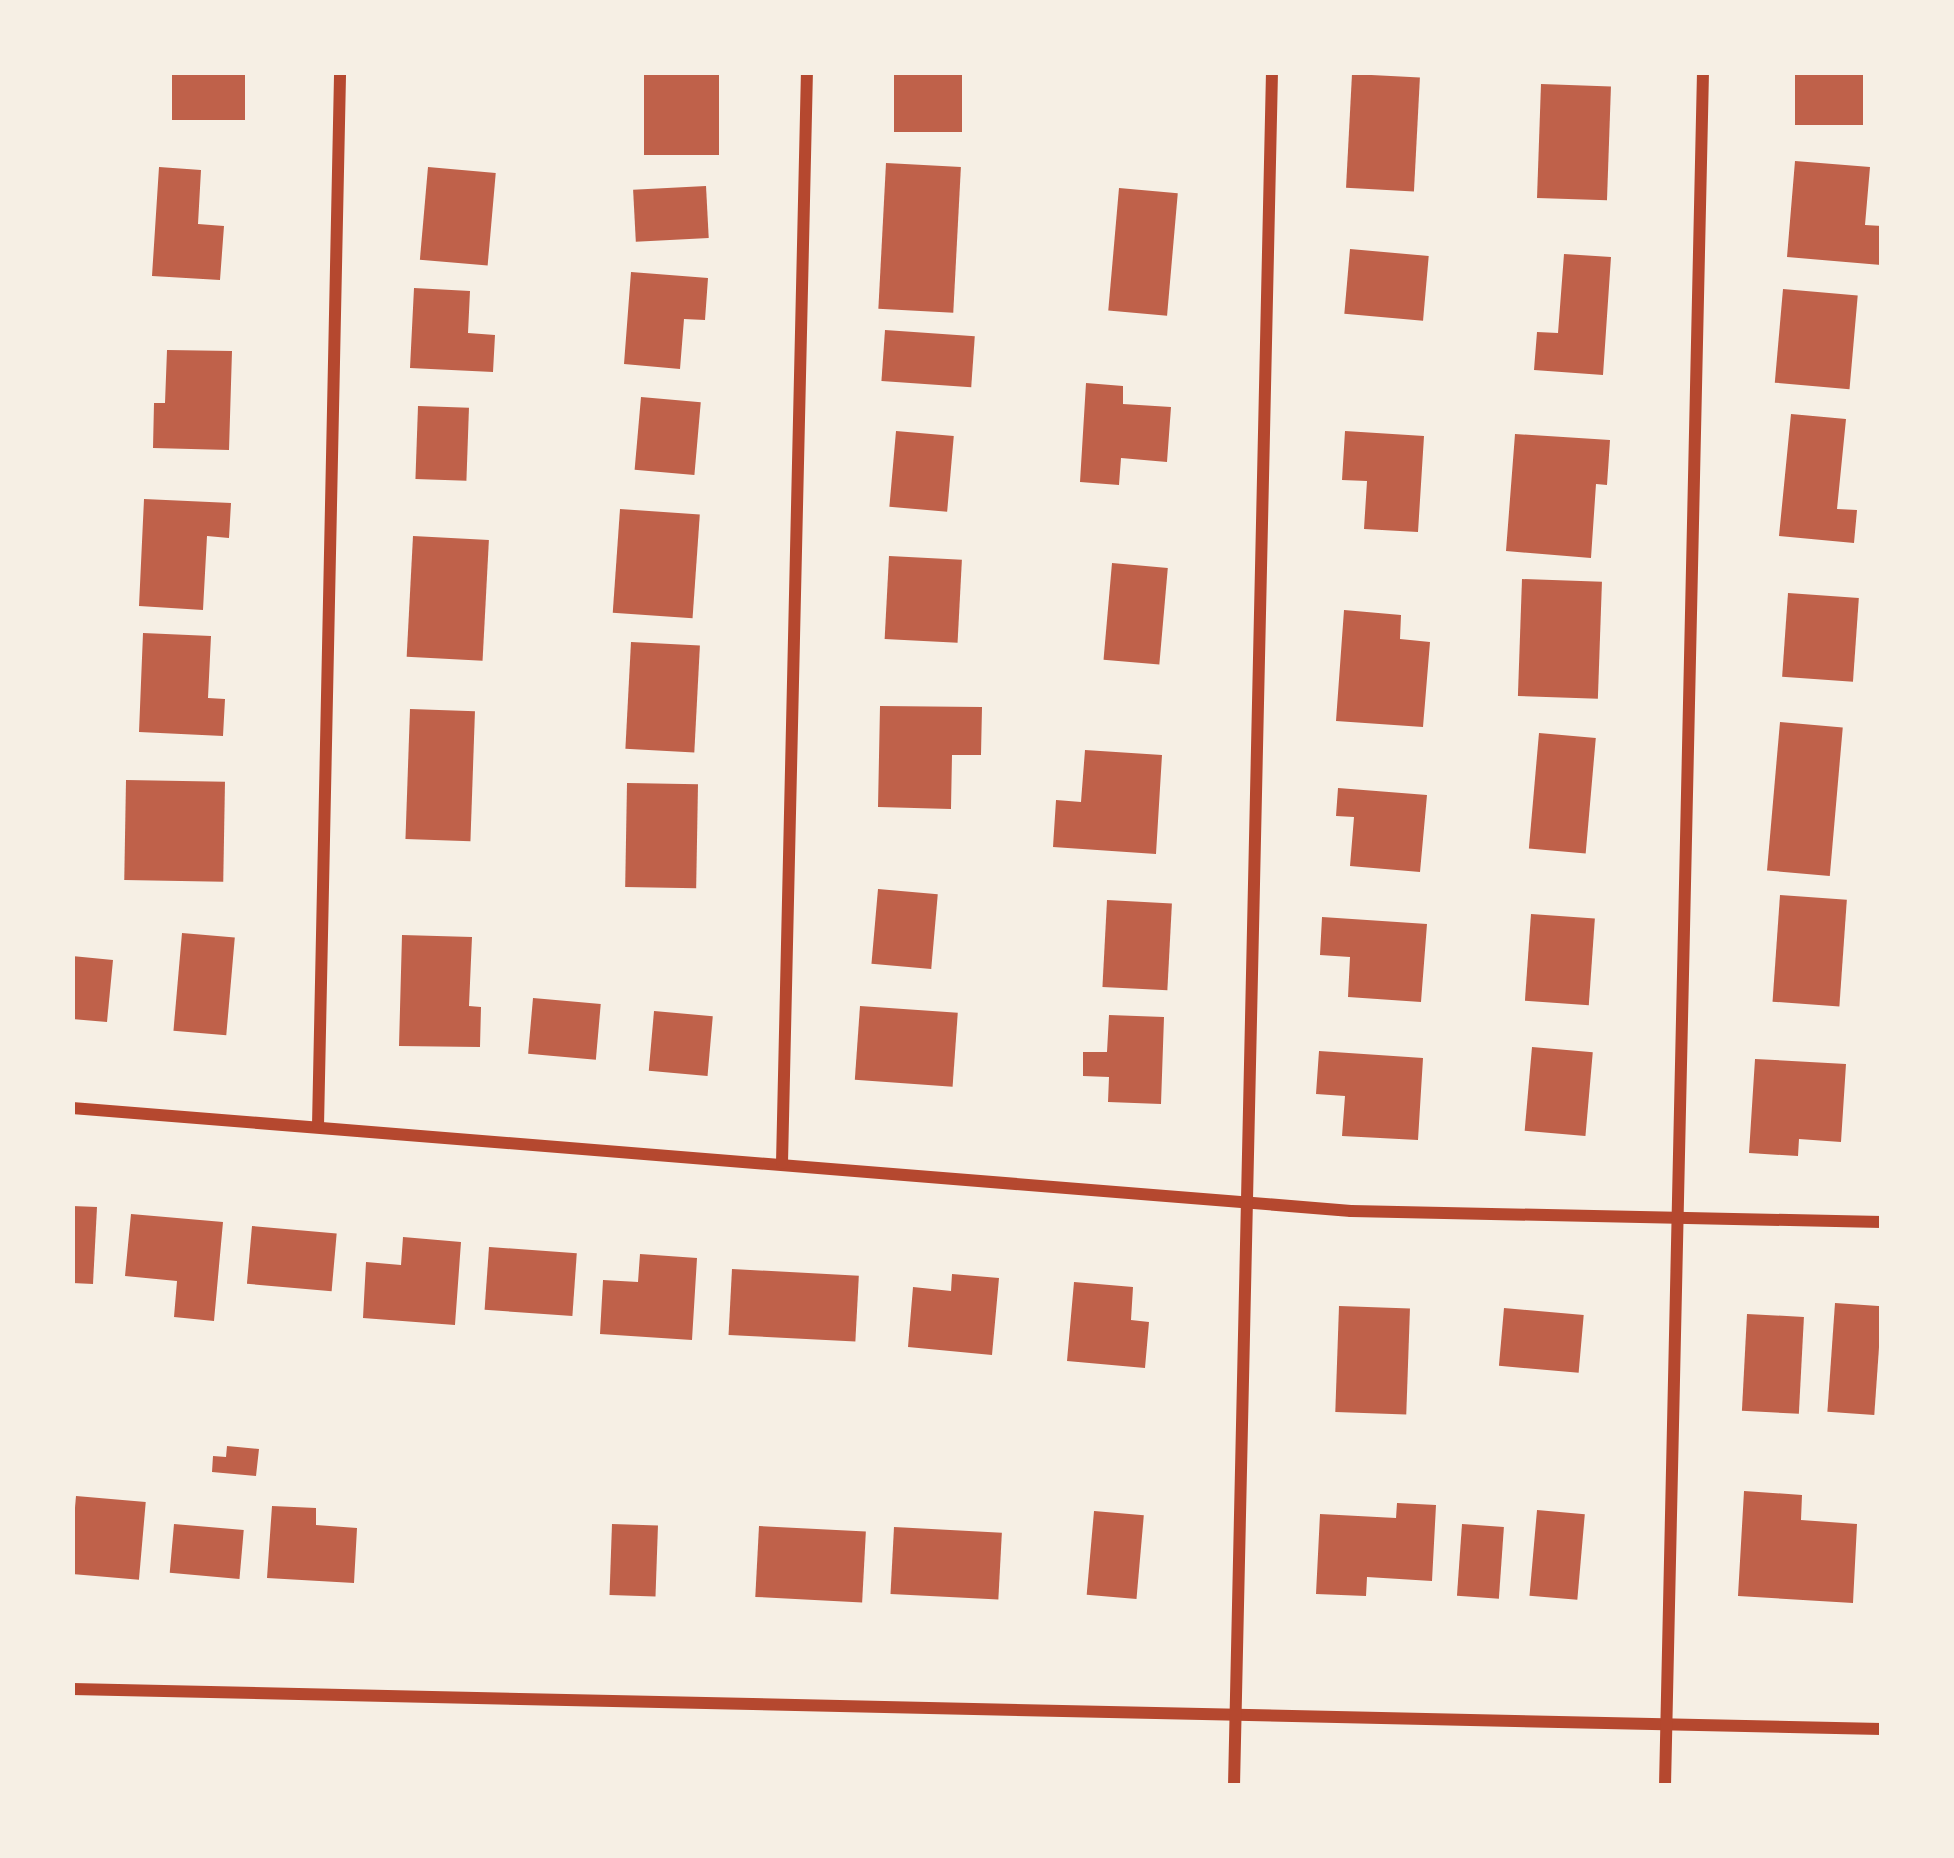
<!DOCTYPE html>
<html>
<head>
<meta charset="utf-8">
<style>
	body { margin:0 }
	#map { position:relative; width:1954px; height:1858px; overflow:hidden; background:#f6efe4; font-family:Helvetica,sans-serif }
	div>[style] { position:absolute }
	.building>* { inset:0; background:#bf614a; transform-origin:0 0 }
	.minor>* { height:12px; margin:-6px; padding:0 6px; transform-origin:6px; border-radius:6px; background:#b5482f }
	span { translate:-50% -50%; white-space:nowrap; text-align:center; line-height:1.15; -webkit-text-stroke:9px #f6efe4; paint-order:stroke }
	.frame { position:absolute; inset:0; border:75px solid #f6efe4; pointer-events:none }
</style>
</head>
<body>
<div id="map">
	<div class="building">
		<i style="left:172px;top:72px;width:73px;height:48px"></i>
		<i style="left:644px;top:72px;width:75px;height:83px"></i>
		<i style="left:894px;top:72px;width:68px;height:60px"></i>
		<i style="left:1795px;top:72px;width:68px;height:53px"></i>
		<i style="left:1352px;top:74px;width:68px;height:114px;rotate:3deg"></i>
		<i style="left:1541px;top:84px;width:70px;height:114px;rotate:2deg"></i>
		<i style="clip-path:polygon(1795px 161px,1870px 167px,1865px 225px,1882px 226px,1881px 265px,1787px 257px)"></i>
		<i style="left:886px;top:163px;width:75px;height:146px;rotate:3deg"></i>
		<i style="clip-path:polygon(159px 167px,201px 170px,198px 224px,224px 226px,220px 280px,152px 276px)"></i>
		<i style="left:428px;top:167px;width:68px;height:93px;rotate:5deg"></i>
		<i style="left:706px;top:186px;width:52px;height:73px;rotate:87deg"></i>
		<i style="left:1119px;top:188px;width:59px;height:123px;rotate:5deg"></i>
		<i style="left:1350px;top:249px;width:79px;height:65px;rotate:5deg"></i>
		<i style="clip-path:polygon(1564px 254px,1611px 257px,1603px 375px,1534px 370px,1537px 332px,1558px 333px)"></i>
		<i style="clip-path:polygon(631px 272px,708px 278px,705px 320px,684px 319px,680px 369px,624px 364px)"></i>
		<i style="clip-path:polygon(414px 288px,470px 291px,468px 333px,495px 335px,493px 372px,410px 368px)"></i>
		<i style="left:1783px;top:289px;width:75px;height:94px;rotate:5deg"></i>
		<i style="left:885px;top:330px;width:90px;height:51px;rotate:4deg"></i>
		<i style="clip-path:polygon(167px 350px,232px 351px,229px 450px,153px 448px,154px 403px,165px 403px)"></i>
		<i style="clip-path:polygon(1086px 383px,1123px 386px,1123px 404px,1171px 407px,1167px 462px,1121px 458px,1119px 485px,1080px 482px)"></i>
		<i style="left:641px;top:397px;width:60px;height:73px;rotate:5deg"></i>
		<i style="left:418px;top:406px;width:51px;height:73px;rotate:2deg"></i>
		<i style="clip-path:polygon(1791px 414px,1846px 419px,1837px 509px,1857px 510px,1854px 543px,1779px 536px)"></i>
		<i style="left:896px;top:431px;width:58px;height:76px;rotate:5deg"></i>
		<i style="clip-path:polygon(1345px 431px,1424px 436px,1418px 532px,1364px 529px,1367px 481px,1342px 480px)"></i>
		<i style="clip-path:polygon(1515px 434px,1610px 440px,1607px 485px,1596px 484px,1591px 558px,1506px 551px)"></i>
		<i style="clip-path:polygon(144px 499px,231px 503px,229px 538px,207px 536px,203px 610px,139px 606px)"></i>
		<i style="left:620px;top:509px;width:80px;height:104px;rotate:4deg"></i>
		<i style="left:413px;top:536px;width:76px;height:121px;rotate:3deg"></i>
		<i style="left:889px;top:556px;width:73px;height:83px;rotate:3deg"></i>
		<i style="left:1112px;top:563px;width:56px;height:97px;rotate:5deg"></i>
		<i style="left:1522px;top:579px;width:80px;height:117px;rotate:2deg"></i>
		<i style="left:1788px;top:593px;width:71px;height:84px;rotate:4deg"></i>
		<i style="clip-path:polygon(1344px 610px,1401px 615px,1400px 639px,1430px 642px,1423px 727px,1336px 721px)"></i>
		<i style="clip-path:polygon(143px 633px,211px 636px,208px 698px,225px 699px,223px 736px,139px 732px)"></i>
		<i style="left:631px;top:642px;width:69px;height:107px;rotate:3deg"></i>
		<i style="clip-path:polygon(880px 706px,982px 707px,981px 755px,952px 755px,951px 809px,878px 807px)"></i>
		<i style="left:410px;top:709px;width:65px;height:130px;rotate:2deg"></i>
		<i style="left:1780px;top:722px;width:63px;height:149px;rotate:5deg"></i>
		<i style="left:1539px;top:733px;width:57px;height:116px;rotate:5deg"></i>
		<i style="clip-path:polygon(1085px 750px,1162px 755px,1156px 854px,1053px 847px,1056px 800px,1081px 802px)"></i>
		<i style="left:126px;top:780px;width:99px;height:100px;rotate:1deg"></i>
		<i style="left:627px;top:783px;width:71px;height:104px;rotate:1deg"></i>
		<i style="clip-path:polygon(1338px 788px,1427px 795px,1420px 872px,1350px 866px,1354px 817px,1336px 816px)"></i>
		<i style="left:878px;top:889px;width:60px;height:75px;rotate:5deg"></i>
		<i style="left:1780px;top:895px;width:67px;height:107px;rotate:4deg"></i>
		<i style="left:1107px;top:900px;width:65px;height:87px;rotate:3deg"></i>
		<i style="left:1531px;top:914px;width:64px;height:87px;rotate:4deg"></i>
		<i style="clip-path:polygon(1322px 917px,1427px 924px,1421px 1002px,1348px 997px,1350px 957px,1320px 955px)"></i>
		<i style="left:182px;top:933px;width:53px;height:98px;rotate:5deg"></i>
		<i style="clip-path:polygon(402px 935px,472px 937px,469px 1006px,481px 1007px,480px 1047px,399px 1046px)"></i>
		<i style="clip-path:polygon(72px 956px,113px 960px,107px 1022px,72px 1019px)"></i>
		<i style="left:533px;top:998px;width:68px;height:56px;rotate:5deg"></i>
		<i style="left:860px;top:1006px;width:98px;height:74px;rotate:4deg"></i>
		<i style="left:654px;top:1011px;width:59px;height:60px;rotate:5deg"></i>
		<i style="clip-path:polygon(1109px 1015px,1164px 1017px,1161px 1104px,1108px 1102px,1109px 1077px,1083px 1076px,1083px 1052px,1107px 1052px)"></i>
		<i style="left:1532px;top:1047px;width:61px;height:84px;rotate:5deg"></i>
		<i style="clip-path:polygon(1319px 1051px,1423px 1058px,1418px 1140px,1342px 1136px,1345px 1096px,1316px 1094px)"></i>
		<i style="clip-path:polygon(1755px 1059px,1846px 1064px,1841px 1142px,1799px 1139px,1798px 1156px,1749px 1153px)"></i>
		<i style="clip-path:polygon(72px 1206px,97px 1207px,93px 1284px,72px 1283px)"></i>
		<i style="clip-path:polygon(131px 1214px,223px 1222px,214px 1321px,174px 1317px,177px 1281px,125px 1276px)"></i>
		<i style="left:252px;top:1226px;width:85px;height:58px;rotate:5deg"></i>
		<i style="clip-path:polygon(403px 1237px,461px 1242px,455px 1325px,363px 1318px,366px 1262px,401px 1265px)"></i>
		<i style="left:489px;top:1247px;width:88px;height:63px;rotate:4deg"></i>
		<i style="clip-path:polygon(640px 1254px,697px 1258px,692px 1340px,600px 1334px,603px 1280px,638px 1282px)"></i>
		<i style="left:732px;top:1269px;width:127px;height:66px;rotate:3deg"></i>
		<i style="clip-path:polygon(952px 1274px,999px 1278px,992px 1355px,908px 1347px,913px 1287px,951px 1291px)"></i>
		<i style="clip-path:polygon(1074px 1282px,1133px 1287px,1131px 1320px,1149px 1322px,1145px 1368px,1067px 1361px)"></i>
		<i style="left:1835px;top:1303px;width:47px;height:109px;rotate:4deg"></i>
		<i style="left:1339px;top:1306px;width:71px;height:106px;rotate:2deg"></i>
		<i style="left:1504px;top:1308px;width:80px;height:58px;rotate:5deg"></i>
		<i style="left:1747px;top:1314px;width:57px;height:97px;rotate:3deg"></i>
		<i style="clip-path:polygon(227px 1446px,259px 1449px,256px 1476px,212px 1472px,213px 1456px,226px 1457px)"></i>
		<i style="clip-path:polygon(1744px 1491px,1802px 1495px,1801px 1520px,1857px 1524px,1853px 1603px,1738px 1596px)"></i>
		<i style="left:76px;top:1496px;width:70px;height:78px;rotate:5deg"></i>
		<i style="clip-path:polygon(1397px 1503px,1436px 1505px,1432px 1581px,1367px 1577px,1366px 1596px,1316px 1594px,1320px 1514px,1396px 1518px)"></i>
		<i style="clip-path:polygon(272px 1506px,316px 1508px,316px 1525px,357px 1528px,354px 1583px,267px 1578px)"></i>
		<i style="left:1537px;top:1510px;width:48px;height:86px;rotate:5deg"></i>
		<i style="left:1094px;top:1511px;width:50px;height:84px;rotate:5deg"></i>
		<i style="left:174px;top:1524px;width:70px;height:49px;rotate:5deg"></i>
		<i style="left:612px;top:1524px;width:46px;height:71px;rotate:2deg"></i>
		<i style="left:1462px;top:1524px;width:42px;height:72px;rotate:4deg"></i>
		<i style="left:759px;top:1526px;width:107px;height:71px;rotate:3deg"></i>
		<i style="left:894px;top:1527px;width:108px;height:67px;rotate:3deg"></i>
	</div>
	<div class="minor">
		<i style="left:72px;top:1108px;width:1283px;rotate:4.6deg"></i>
		<i style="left:1351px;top:1211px;width:531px;rotate:1.19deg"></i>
		<i style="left:318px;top:1126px;width:1054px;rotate:-88.8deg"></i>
		<i style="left:782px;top:1163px;width:1091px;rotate:-88.69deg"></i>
		<i style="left:72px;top:1689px;width:1810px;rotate:1.27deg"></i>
		<i style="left:1234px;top:1786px;width:1714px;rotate:-88.73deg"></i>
		<i style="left:1665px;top:1786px;width:1714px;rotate:-88.73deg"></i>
	</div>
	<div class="frame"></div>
</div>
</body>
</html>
